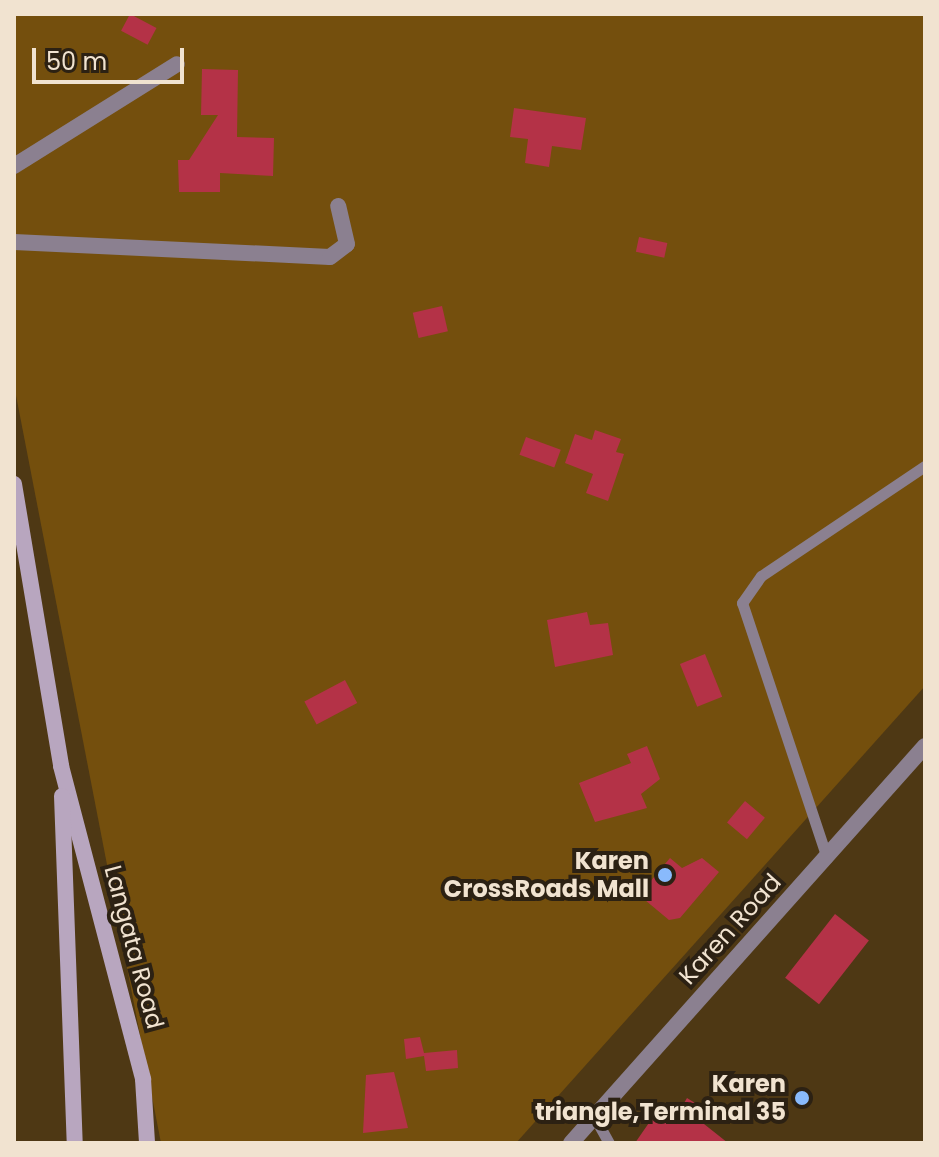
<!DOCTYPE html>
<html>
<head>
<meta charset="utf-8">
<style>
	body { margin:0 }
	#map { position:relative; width:939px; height:1157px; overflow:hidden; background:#4e3814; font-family:Poppins,sans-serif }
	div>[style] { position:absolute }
	.green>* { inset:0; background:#744f0d }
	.building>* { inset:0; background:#b43247; transform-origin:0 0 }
	.service>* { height:11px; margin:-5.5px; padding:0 5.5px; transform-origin:5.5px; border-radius:5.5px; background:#8b8090 }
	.minor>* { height:16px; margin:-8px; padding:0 8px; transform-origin:8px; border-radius:8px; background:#8b8090 }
	.secondary>* { height:16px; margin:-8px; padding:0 8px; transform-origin:8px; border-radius:8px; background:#b8a6bf }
	.dots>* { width:22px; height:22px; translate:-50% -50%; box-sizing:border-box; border:4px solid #2c2113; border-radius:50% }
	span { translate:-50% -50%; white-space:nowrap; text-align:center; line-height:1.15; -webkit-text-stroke:8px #2c2113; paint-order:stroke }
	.poi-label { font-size:24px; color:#f1e3d0; font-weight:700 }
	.right { translate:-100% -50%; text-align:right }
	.street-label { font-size:24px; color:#f1e3d0 }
	.frame { position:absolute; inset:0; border:16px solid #f1e3d0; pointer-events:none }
	.scale { position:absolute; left:32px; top:48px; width:152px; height:36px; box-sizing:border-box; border:4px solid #f1e3d0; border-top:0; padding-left:10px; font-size:24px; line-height:28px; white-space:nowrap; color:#f1e3d0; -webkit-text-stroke:6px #2c2113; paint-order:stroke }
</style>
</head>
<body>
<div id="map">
	<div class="green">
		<i style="clip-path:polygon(14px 14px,925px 14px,925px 686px,516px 1143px,161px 1143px,14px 385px)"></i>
	</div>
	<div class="building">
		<i style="left:130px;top:14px;width:30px;height:19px;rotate:28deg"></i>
		<i style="clip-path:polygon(202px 69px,238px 70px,237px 137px,274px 138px,273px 176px,220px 173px,220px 192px,179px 192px,178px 160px,189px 160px,218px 115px,201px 115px)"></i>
		<i style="clip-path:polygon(514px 108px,586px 118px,581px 150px,552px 146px,549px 167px,525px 163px,528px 139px,510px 137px)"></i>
		<i style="left:639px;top:237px;width:29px;height:15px;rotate:12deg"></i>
		<i style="left:442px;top:306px;width:26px;height:30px;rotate:77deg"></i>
		<i style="clip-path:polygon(595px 430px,621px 439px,616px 452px,624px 454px,608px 501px,586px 493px,593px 474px,565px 463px,575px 434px,592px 440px)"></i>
		<i style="left:526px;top:437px;width:37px;height:19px;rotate:20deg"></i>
		<i style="clip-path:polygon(587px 612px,590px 625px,608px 623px,613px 655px,555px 667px,547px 620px)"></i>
		<i style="left:705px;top:654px;width:46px;height:27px;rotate:68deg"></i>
		<i style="left:345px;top:680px;width:26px;height:46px;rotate:62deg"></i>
		<i style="clip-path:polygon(647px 746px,660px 779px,641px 794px,647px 808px,595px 822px,579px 783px,631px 763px,627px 754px)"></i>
		<i style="left:745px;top:801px;width:26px;height:28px;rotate:40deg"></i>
		<i style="clip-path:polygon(670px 858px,682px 868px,702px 858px,719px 872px,680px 918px,669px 920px,639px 895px)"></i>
		<i style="left:835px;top:914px;width:43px;height:81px;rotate:38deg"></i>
		<i style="clip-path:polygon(420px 1037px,424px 1053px,457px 1050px,458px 1068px,426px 1071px,424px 1056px,406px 1059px,404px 1039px)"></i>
		<i style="clip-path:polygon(394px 1072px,408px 1128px,363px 1133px,366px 1075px)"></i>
		<i style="clip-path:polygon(687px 1098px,711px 1113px,704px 1124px,728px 1143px,635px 1143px,662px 1104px,677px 1115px)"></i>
	</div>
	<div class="service">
		<i style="left:827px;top:858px;width:269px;rotate:-108.4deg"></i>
		<i style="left:742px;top:603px;width:33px;rotate:-55deg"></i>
		<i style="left:761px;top:576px;width:197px;rotate:-33.9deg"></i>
		<i style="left:594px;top:1116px;width:31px;rotate:61deg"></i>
	</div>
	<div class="minor">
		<i style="left:14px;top:166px;width:192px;rotate:-32deg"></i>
		<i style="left:14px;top:242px;width:316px;rotate:2.7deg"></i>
		<i style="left:330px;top:257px;width:21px;rotate:-37deg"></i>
		<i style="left:347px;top:244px;width:39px;rotate:-103deg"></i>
		<i style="left:571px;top:1143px;width:532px;rotate:-48.28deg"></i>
	</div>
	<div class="secondary">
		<i style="left:14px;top:484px;width:286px;rotate:80.5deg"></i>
		<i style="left:61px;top:766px;width:324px;rotate:75.3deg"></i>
		<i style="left:143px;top:1079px;width:64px;rotate:86.4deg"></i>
		<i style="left:62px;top:796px;width:347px;rotate:87.9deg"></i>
	</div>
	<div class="dots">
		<i style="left:665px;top:875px;background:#89bafc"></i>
		<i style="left:802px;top:1098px;background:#89bafc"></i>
	</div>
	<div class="poi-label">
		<span class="right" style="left:649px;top:875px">Karen<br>CrossRoads Mall</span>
		<span class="right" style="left:786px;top:1098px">Karen<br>triangle,Terminal 35</span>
	</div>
	<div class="street-label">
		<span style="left:730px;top:929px;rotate:-48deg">Karen Road</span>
		<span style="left:134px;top:947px;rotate:75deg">Langata Road</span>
	</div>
	<div class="frame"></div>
	<div class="scale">50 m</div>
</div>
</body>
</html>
